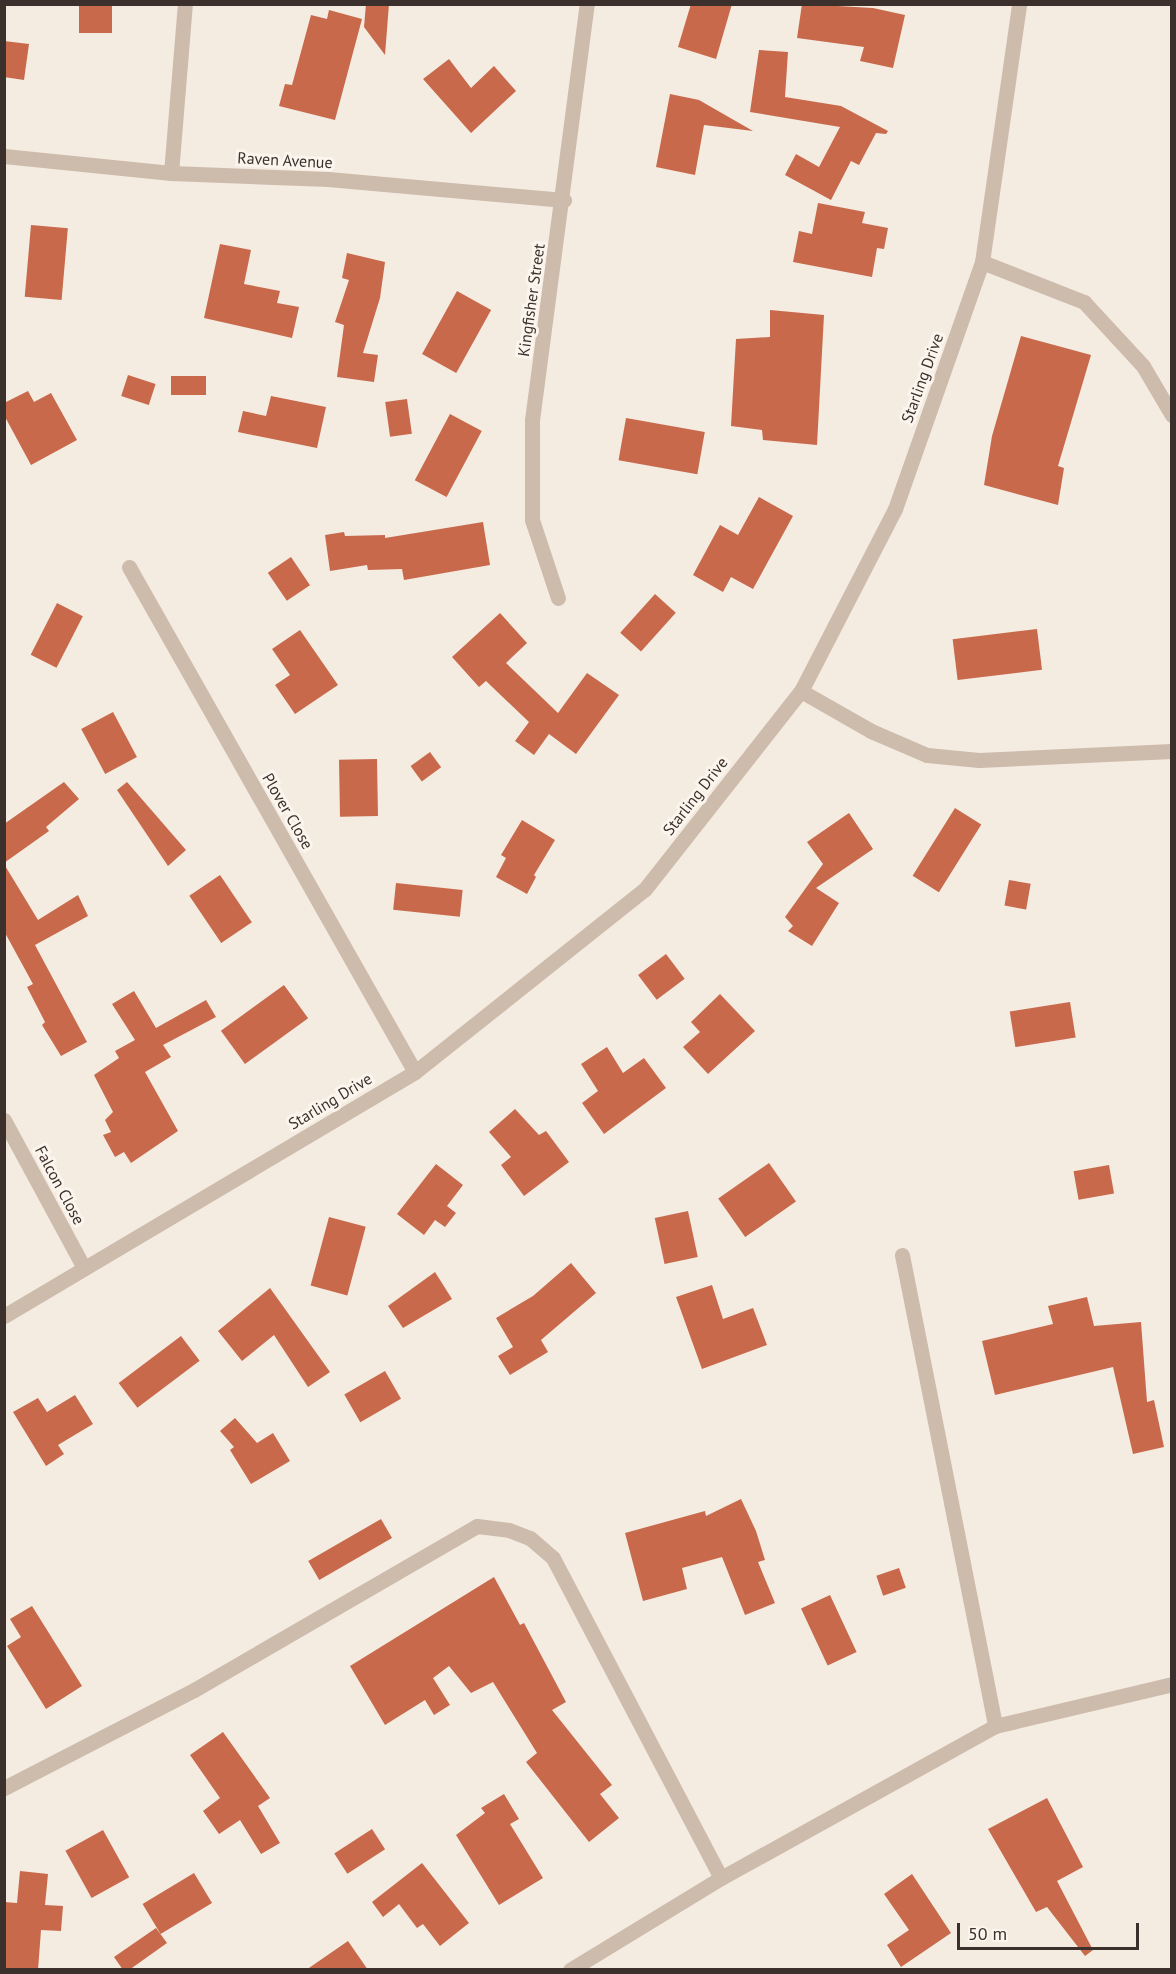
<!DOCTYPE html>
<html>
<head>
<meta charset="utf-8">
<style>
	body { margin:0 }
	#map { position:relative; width:1176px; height:1974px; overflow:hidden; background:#f4ebe1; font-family:"PT Sans",sans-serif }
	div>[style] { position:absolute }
	.building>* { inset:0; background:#c8694b; transform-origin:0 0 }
	.minor>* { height:15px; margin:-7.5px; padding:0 7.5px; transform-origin:7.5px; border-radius:7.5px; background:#cdbbac }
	span { translate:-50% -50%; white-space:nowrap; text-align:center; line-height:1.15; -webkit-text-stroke:6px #fbf5ee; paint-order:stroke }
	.street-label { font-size:16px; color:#3b302b }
	.frame { position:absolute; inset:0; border:6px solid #3b302b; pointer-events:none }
	.scale { position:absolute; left:957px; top:1923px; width:182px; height:27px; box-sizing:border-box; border:3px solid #3b302b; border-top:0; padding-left:8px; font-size:18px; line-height:21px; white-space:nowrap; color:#3b302b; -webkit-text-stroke:4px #fbf5ee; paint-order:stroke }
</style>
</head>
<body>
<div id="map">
	<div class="building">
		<i style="left:79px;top:4px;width:33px;height:29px"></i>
		<i style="clip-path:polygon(366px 4px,389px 4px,385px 55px,364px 27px)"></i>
		<i style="clip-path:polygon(691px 4px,732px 4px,716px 59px,678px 47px)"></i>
		<i style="clip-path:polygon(802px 4px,873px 8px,905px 15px,893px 68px,860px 61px,864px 47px,797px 38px)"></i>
		<i style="clip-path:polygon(329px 10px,362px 19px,335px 120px,279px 106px,285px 84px,292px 85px,311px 15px,327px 19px)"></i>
		<i style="clip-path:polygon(4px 41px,29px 44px,24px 80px,4px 77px)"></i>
		<i style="clip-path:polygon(759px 50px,788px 52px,785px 97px,841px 106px,888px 131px,886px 134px,876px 133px,859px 165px,851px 161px,831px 200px,785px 175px,796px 154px,819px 167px,840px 127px,750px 112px)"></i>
		<i style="clip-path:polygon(449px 59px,471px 88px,494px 66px,516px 91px,471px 133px,423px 79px)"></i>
		<i style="clip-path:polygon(670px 94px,699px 100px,753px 131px,704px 125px,695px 175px,656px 167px)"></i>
		<i style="clip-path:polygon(818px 203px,865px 212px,862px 223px,888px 228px,884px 249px,877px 248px,872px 277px,793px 262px,799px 231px,812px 234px)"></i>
		<i style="left:31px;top:225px;width:37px;height:72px;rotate:5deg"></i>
		<i style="clip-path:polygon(220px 244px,251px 250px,244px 284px,280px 291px,277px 303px,299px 307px,292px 338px,204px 318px)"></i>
		<i style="clip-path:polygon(347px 253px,385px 262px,380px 298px,363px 353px,378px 355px,374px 382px,337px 377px,344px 325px,335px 322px,349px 280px,342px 278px)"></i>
		<i style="left:457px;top:291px;width:39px;height:72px;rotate:29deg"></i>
		<i style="clip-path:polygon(770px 310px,824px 315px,817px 445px,763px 440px,762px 430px,731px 426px,736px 339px,770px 337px)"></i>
		<i style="clip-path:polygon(1021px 336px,1091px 355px,1058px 466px,1064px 468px,1058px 505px,984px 485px,992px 436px)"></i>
		<i style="left:128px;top:375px;width:29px;height:22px;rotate:18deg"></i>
		<i style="left:206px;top:376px;width:19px;height:35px;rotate:90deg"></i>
		<i style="clip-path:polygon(28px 391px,34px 402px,51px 393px,77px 440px,31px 465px,4px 415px,4px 403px)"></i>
		<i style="clip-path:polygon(271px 396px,326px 407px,317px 448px,238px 432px,243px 411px,266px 416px)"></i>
		<i style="left:407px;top:399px;width:35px;height:22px;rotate:82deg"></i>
		<i style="left:450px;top:414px;width:36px;height:75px;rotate:28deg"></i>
		<i style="left:626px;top:418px;width:80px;height:43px;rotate:10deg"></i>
		<i style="clip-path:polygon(759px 497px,793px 516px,753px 589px,731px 577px,723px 592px,693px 575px,720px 525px,738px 535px)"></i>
		<i style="clip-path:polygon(483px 522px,490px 565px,404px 580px,402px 569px,368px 570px,367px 565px,330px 571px,325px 535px,344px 532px,345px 536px,385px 535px,385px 538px)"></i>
		<i style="left:291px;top:557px;width:34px;height:28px;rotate:56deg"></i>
		<i style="left:655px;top:594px;width:28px;height:52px;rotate:42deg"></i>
		<i style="left:57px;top:603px;width:29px;height:58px;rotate:27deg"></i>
		<i style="clip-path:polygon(500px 613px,527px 643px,506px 663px,558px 713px,587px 673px,619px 695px,576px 754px,549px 734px,534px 755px,515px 741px,529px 722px,486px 681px,479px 687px,452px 657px)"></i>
		<i style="left:1037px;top:629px;width:41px;height:85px;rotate:83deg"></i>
		<i style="clip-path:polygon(300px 630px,338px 685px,295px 714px,275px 685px,290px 675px,272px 649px)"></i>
		<i style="left:113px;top:712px;width:51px;height:36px;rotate:62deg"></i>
		<i style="left:430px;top:752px;width:19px;height:24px;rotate:54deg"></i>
		<i style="left:377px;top:759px;width:57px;height:38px;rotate:89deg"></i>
		<i style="clip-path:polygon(64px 782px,79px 799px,46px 827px,49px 831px,4px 863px,4px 824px)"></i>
		<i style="clip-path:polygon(127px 782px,186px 850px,168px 866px,117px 790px)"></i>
		<i style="left:955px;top:808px;width:31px;height:80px;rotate:32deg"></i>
		<i style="clip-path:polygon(849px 813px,873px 849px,816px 888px,839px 903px,812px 946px,788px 931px,793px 926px,785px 917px,823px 864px,807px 842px)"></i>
		<i style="clip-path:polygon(522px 820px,555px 840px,534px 875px,536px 877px,527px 894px,496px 877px,506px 858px,501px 855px)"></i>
		<i style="clip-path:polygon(4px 864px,38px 920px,78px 895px,88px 916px,35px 945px,87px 1042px,61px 1056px,42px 1025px,45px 1022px,27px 987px,33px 984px,4px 931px)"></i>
		<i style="left:220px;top:875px;width:57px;height:37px;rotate:56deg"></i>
		<i style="left:1009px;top:880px;width:22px;height:26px;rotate:10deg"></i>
		<i style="left:396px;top:883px;width:67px;height:27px;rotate:6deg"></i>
		<i style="left:666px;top:954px;width:31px;height:35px;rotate:53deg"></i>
		<i style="left:284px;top:985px;width:41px;height:78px;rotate:54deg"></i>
		<i style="clip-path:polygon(134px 991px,156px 1028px,206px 1000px,216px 1017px,163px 1045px,171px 1057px,145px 1072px,178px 1131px,131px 1163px,124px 1152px,115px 1157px,103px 1135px,111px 1132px,105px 1120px,113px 1112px,94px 1075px,119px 1058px,115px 1051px,135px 1040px,112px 1004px)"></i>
		<i style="clip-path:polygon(720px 994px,755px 1031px,708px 1074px,683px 1047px,700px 1032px,691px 1022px)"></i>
		<i style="left:1070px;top:1002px;width:36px;height:61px;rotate:81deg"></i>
		<i style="clip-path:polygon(607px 1047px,623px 1073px,644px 1058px,666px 1088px,604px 1134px,582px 1103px,598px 1091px,581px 1064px)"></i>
		<i style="clip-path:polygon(515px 1109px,539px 1135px,546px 1131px,569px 1162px,524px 1196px,501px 1165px,511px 1157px,489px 1132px)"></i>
		<i style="left:769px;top:1163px;width:47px;height:62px;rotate:55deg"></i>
		<i style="clip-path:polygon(436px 1164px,463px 1185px,447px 1206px,456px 1213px,445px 1227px,435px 1220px,424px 1235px,397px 1214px)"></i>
		<i style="left:1109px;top:1165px;width:29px;height:36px;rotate:80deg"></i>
		<i style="left:688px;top:1211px;width:47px;height:34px;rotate:78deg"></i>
		<i style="left:329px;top:1217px;width:38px;height:71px;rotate:15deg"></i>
		<i style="clip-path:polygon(571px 1263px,596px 1293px,541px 1340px,548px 1352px,510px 1375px,498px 1356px,513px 1347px,496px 1318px,533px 1296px)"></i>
		<i style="clip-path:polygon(435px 1272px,452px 1299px,403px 1328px,388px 1306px)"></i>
		<i style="clip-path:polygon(712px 1285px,723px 1319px,753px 1308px,767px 1345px,702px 1369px,676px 1297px)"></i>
		<i style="clip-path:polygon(270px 1288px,330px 1372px,308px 1387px,274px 1335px,242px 1361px,218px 1331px)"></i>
		<i style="clip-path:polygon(1087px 1297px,1094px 1326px,1141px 1322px,1147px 1402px,1154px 1400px,1164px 1447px,1133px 1454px,1113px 1367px,995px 1395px,982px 1341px,1053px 1324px,1048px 1306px)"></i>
		<i style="left:181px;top:1336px;width:31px;height:78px;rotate:53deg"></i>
		<i style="left:385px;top:1371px;width:32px;height:47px;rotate:60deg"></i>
		<i style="clip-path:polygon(75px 1395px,93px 1424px,58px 1445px,64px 1454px,46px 1466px,13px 1412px,38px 1398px,47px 1412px)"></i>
		<i style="clip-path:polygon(235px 1418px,257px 1443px,273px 1433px,290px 1461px,251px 1484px,230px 1450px,234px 1447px,220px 1431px)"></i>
		<i style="clip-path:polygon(741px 1499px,756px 1531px,765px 1560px,758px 1562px,775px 1603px,745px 1615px,722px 1557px,682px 1568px,687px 1589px,643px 1601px,625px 1533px,705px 1511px,706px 1516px)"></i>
		<i style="left:381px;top:1519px;width:22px;height:84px;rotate:60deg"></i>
		<i style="left:899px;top:1568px;width:21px;height:24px;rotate:71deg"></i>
		<i style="clip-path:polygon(494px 1577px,520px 1625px,524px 1623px,566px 1702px,552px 1710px,612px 1785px,600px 1794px,619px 1818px,589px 1842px,526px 1762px,537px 1753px,493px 1682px,471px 1693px,449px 1666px,433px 1678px,450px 1705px,434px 1715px,425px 1700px,385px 1725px,350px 1666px)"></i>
		<i style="left:830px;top:1595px;width:63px;height:32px;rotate:65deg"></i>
		<i style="clip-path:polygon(32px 1606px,82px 1686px,46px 1709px,7px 1646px,21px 1637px,10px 1619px)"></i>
		<i style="clip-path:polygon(223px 1732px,270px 1798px,258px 1806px,280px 1843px,261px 1854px,240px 1820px,219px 1834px,203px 1811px,220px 1798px,190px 1755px)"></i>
		<i style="clip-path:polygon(504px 1794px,519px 1819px,510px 1824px,543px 1878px,499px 1905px,456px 1835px,485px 1813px,481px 1808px)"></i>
		<i style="clip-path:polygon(1047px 1798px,1083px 1867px,1057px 1881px,1093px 1950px,1085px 1956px,1047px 1907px,1036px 1912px,988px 1829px)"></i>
		<i style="left:372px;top:1829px;width:24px;height:45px;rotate:57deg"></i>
		<i style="left:103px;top:1830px;width:54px;height:43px;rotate:61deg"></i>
		<i style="clip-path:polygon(422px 1863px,469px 1923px,440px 1946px,423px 1924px,417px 1928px,399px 1904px,383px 1917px,372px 1902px)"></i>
		<i style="clip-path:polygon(20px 1871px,48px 1874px,45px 1905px,63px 1906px,61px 1931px,41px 1930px,38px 1970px,4px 1970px,4px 1902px,17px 1903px)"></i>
		<i style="left:194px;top:1873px;width:35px;height:60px;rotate:59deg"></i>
		<i style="clip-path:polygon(912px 1874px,951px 1933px,901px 1967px,887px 1945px,909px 1930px,884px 1894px)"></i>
		<i style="clip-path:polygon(156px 1928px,167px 1943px,129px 1970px,123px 1970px,114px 1957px)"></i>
		<i style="clip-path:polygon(348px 1941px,368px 1970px,306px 1970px)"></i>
	</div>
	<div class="minor">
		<i style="left:4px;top:156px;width:168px;rotate:5.8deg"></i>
		<i style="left:171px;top:173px;width:157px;rotate:2.2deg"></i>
		<i style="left:328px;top:179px;width:237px;rotate:5.1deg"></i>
		<i style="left:171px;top:173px;width:170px;rotate:-85.3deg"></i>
		<i style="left:982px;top:262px;width:110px;rotate:21.4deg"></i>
		<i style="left:1084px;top:302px;width:87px;rotate:47.3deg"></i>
		<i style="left:1143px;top:366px;width:57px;rotate:59.4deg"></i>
		<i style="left:129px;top:567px;width:580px;rotate:60.48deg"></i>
		<i style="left:558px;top:598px;width:82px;rotate:-108.4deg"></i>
		<i style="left:532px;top:520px;width:100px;rotate:-90deg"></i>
		<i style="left:532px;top:420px;width:420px;rotate:-82.5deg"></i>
		<i style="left:801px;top:691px;width:81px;rotate:29.7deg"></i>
		<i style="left:871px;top:731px;width:61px;rotate:23.2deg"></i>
		<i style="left:927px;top:755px;width:52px;rotate:5.5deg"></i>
		<i style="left:979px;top:760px;width:193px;rotate:-2.7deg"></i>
		<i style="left:4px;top:1120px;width:168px;rotate:61.6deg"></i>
		<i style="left:902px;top:1255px;width:480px;rotate:78.8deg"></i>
		<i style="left:4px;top:1316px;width:478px;rotate:-30.7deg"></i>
		<i style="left:415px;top:1072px;width:294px;rotate:-38.5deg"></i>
		<i style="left:645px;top:889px;width:252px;rotate:-51.8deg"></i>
		<i style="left:801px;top:691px;width:205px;rotate:-62.7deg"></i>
		<i style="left:895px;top:509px;width:262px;rotate:-70.6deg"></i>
		<i style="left:982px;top:262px;width:261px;rotate:-81.8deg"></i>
		<i style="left:4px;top:1788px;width:214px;rotate:-27.3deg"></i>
		<i style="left:194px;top:1690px;width:327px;rotate:-30.1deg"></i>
		<i style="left:477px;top:1526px;width:32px;rotate:7deg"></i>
		<i style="left:509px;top:1530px;width:22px;rotate:21deg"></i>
		<i style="left:530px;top:1538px;width:30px;rotate:41deg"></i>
		<i style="left:553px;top:1558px;width:361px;rotate:62.3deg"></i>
		<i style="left:570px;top:1970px;width:177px;rotate:-31.4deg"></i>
		<i style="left:721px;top:1878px;width:313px;rotate:-29deg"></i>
		<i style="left:995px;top:1726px;width:182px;rotate:-13.3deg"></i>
	</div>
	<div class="street-label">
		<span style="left:285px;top:160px;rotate:3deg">Raven Avenue</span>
		<span style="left:531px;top:300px;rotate:-82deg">Kingfisher Street</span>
		<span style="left:922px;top:378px;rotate:-70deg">Starling Drive</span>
		<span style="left:695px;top:796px;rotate:-52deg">Starling Drive</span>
		<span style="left:288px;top:811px;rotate:60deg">Plover Close</span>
		<span style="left:330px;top:1101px;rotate:-31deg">Starling Drive</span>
		<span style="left:60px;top:1185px;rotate:62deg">Falcon Close</span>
	</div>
	<div class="frame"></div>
	<div class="scale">50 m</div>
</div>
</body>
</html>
